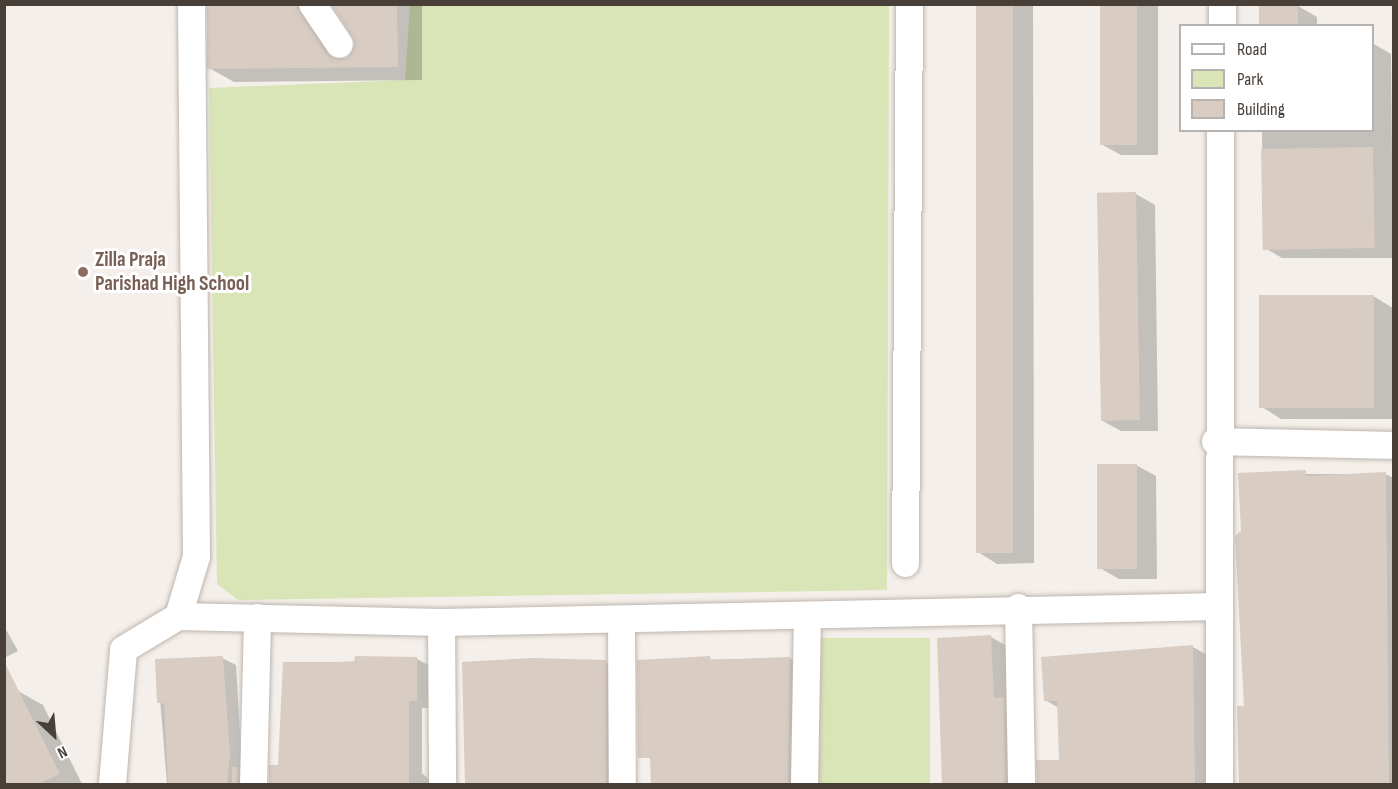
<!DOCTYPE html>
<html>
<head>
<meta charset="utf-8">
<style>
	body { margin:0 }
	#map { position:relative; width:1398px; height:789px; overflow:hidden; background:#f4efea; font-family:"Sofia Sans Condensed",sans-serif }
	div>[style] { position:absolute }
	.green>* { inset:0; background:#d9e5b6; transform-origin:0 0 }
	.shadow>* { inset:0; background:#0003 }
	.building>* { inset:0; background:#d8ccc3; transform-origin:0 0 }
	.roads { filter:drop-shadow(0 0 2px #bfb5ad) drop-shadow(0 0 2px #bfb5ad) }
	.minor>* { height:27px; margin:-13.5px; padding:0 13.5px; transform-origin:13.5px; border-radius:13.5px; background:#fff }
	.dots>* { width:16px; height:16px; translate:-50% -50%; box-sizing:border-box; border:3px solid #fff; border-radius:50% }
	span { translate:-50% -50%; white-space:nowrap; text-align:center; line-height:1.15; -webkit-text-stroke:6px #fff; paint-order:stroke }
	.education-label { font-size:21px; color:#785e54; font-weight:700 }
	.left { translate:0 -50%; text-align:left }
	.frame { position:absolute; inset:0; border:6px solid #483f39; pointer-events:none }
	.legend { position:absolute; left:1179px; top:24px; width:195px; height:108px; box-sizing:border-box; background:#fff; border:2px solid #b6b2b0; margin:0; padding:8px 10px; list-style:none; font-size:18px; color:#483f39 }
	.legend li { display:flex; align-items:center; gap:12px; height:30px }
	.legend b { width:30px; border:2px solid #b6b2b0 }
	.north { position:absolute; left:24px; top:705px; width:60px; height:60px; -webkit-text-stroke:4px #fff; paint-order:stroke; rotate:154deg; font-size:16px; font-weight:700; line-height:24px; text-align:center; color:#483f39 }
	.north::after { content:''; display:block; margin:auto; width:21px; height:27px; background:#483f39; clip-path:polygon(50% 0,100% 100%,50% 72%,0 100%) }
</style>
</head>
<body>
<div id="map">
	<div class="green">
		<i style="clip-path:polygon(410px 5px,889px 5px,887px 590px,238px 600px,217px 584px,209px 88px,405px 80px)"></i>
		<i style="left:819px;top:638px;width:111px;height:146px"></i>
	</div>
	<div class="shadow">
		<i style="clip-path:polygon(208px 4px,329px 4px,323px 28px,344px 59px,354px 52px,354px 35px,333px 4px,422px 4px,422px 80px,234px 82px,209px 68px)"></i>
		<i style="clip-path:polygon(976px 4px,1033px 4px,1034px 563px,997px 564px,978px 552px)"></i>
		<i style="clip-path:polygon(1101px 4px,1158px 4px,1158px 155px,1121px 155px,1101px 144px)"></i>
		<i style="clip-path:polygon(1298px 6px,1317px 17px,1317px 26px,1261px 26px)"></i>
		<i style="clip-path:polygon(1372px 43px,1391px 54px,1393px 258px,1282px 258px,1263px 247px,1262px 130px,1372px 130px)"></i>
		<i style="clip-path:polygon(1136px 194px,1155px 205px,1158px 431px,1121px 431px,1101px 420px)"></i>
		<i style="clip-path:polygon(1373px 296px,1393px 308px,1394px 419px,1281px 419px,1262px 407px)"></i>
		<i style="clip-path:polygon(1136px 465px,1156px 476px,1157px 579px,1119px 579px,1100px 568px)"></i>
		<i style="clip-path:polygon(1240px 474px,1385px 474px,1394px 478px,1394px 784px,1240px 784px,1238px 708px,1246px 707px)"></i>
		<i style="clip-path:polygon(4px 626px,18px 651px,4px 658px)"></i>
		<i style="clip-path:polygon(991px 637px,1005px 645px,1019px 784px,944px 784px,939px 640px)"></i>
		<i style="clip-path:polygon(1193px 647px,1207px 655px,1208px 784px,1037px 784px,1038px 762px,1061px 761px,1059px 708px,1045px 700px)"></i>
		<i style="clip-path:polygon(222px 658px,236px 665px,243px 784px,167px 784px,157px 661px)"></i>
		<i style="clip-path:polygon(790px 658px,803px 666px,801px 784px,652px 784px,647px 661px)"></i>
		<i style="clip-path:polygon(417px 659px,430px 666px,429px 708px,422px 708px,422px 773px,434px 784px,272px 784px,271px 767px,280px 766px,284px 664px)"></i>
		<i style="clip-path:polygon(605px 662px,618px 669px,620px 784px,467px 784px,464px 663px)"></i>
		<i style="clip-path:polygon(18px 691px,43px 705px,82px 784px,4px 784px,4px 697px)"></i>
	</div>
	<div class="building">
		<i style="clip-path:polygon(207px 4px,296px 4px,326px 53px,340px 60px,348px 57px,355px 42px,331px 4px,397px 4px,398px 67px,207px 69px)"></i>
		<i style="left:976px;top:4px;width:37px;height:549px"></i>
		<i style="left:1100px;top:4px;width:37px;height:141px"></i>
		<i style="left:1298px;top:4px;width:22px;height:39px;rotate:90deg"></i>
		<i style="left:1373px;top:147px;width:101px;height:112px;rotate:89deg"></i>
		<i style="left:1136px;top:192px;width:228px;height:39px;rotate:89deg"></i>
		<i style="left:1259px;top:295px;width:115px;height:113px"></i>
		<i style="left:1097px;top:464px;width:40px;height:105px"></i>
		<i style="clip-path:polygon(1306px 470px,1306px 476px,1386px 472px,1389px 784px,1239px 784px,1237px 706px,1244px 706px,1235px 536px,1241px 531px,1238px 473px)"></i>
		<i style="clip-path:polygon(991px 635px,994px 698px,1004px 697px,1005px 784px,942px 784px,937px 638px)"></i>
		<i style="clip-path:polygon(1193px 645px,1195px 784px,1037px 784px,1036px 760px,1059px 760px,1057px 701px,1044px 701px,1041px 657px)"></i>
		<i style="clip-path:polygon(223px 656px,230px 754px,227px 784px,168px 784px,164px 703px,157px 703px,155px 659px)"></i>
		<i style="clip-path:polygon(355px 656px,417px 657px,417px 701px,409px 701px,409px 784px,269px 784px,269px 765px,278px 765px,283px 662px,354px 662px)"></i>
		<i style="clip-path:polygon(710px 656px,711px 660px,790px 657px,788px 784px,651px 784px,650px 758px,638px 758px,637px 660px)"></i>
		<i style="clip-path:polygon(531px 658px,606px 660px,606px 784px,465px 784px,462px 662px)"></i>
		<i style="clip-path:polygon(4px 661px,60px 774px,38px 784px,4px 784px)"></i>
		<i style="clip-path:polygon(232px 767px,238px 767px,237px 784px,232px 784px)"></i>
	</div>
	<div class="roads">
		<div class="minor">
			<i style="left:312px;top:4px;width:48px;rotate:56deg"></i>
			<i style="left:1222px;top:26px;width:22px;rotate:-90deg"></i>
			<i style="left:1215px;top:441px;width:179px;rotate:1.3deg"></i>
			<i style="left:905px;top:563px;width:559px;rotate:-89.59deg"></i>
			<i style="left:1018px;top:607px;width:177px;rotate:89deg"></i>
			<i style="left:178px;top:616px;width:63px;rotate:-73.3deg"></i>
			<i style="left:196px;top:556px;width:552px;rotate:-90.52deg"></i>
			<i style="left:621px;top:619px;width:165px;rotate:89.7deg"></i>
			<i style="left:441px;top:622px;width:162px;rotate:89.6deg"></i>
			<i style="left:112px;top:784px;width:135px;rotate:-85.3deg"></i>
			<i style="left:123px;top:649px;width:64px;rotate:-31deg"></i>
			<i style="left:178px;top:616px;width:263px;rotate:1.3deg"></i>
			<i style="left:441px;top:622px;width:775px;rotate:-1.18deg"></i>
			<i style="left:253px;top:784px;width:167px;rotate:-88.6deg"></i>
			<i style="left:804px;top:784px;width:168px;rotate:-89deg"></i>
			<i style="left:1219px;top:784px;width:654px;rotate:-89.91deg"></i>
		</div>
	</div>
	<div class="dots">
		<i style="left:83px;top:272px;background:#8d6e63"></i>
	</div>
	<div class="education-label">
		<span class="left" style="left:95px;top:272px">Zilla Praja<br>Parishad High School</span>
	</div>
	<div class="frame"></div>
	<ul class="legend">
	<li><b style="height:8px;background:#fff"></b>Road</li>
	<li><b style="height:16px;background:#d9e5b6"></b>Park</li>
	<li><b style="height:16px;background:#d8ccc3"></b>Building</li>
	</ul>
	<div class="north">N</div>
</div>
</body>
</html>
